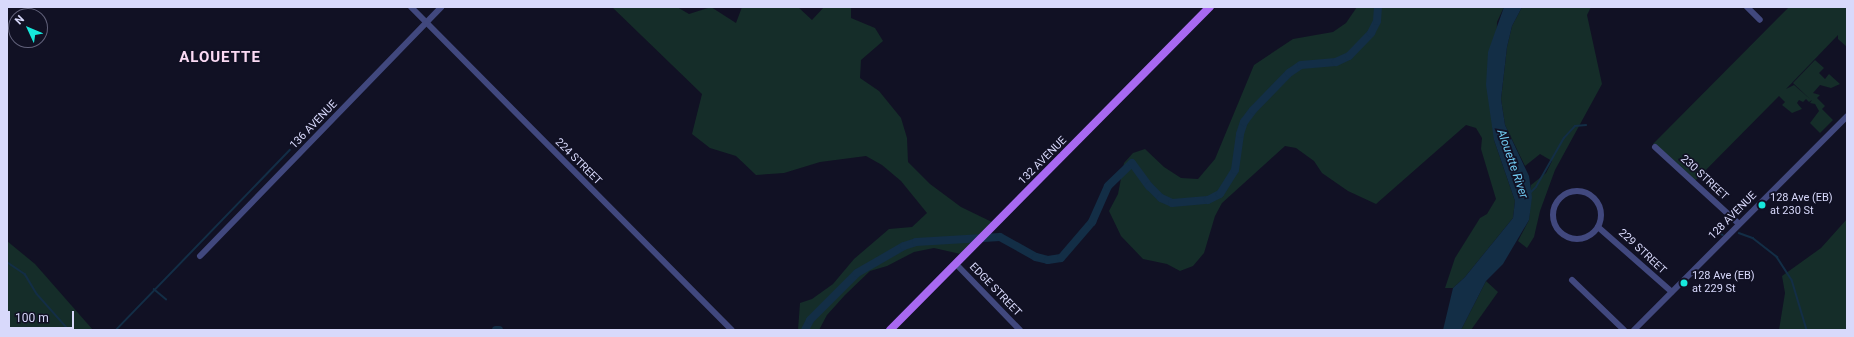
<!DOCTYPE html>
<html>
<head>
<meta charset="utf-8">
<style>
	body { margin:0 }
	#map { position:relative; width:1854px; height:337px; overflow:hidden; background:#111124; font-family:Roboto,sans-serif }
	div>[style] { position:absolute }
	.green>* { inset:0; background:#152d29 }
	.water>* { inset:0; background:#132e46 }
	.stream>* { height:1.5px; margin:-0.75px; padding:0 0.75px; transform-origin:0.75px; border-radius:0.75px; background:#132e46 }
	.river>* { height:8px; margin:-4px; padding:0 4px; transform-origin:4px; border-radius:4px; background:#132e46 }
	.minor>* { height:6px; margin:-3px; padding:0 3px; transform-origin:3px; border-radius:3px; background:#41487e }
	.minor>.ring { margin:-3px; padding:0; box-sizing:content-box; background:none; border:6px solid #41487e; border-radius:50% }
	.major>* { height:8px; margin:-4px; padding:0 4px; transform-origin:4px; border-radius:4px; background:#a869f1 }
	.dots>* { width:11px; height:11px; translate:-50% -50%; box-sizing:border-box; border:2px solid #111124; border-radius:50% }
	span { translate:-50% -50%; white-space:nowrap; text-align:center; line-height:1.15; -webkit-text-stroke:3.5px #111124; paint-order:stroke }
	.street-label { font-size:11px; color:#d8d9fb }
	.poi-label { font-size:11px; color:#d8d9fb }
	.left { translate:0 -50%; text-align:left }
	.water-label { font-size:12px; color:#70caf1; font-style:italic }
	.district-label { font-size:15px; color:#fbdaf4; font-weight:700; letter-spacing:1px }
	.frame { position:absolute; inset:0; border:8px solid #d8d9fb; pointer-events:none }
	.north { position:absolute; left:8px; top:8px; width:40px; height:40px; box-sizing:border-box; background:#111124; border:1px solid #61617a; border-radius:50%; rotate:314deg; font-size:11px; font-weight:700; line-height:16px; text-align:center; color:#d8d9fb }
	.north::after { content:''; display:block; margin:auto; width:14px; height:18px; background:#16e9dc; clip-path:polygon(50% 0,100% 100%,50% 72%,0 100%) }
	.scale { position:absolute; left:8px; top:311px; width:66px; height:18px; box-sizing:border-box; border:2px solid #d8d9fb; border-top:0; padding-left:5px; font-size:12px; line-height:14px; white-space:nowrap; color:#d8d9fb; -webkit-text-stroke:3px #111124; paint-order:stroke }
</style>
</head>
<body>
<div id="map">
	<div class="green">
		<i style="clip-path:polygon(612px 7px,677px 7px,689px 14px,711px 7px,736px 23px,742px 7px,798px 7px,812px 20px,824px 7px,851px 7px,851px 18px,875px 28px,883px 41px,861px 60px,860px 78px,879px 91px,901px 118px,907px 138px,908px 162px,930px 184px,961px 207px,996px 224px,965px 255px,934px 248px,914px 252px,887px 266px,870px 271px,845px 295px,827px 315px,819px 330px,798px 330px,800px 303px,812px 299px,833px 284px,854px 259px,889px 229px,912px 227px,927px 213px,901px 181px,882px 165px,866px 156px,820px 162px,784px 173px,756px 175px,736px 156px,710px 148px,692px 134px,702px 94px)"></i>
		<i style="clip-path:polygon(1357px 7px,1504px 7px,1497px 22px,1494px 140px,1515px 201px,1513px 218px,1465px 277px,1453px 288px,1445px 288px,1455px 258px,1480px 218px,1487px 214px,1496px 199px,1481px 149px,1482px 138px,1476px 128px,1466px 125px,1376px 204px,1348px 191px,1322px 173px,1314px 161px,1296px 148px,1285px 146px,1222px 203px,1215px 216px,1204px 253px,1193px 266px,1180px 271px,1167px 264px,1143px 259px,1121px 236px,1109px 211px,1118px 194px,1124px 163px,1133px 153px,1145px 149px,1164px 167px,1181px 178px,1198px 179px,1215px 159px,1254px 65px,1293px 39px,1333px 32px,1346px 23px)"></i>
		<i style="clip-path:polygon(1522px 7px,1591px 7px,1587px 15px,1602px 84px,1555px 170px,1540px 211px,1534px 237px,1527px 248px,1518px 241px,1529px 220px,1531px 185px,1546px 173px,1552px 161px,1540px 154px,1525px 166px,1505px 125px,1501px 99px,1507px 47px,1512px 26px)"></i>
		<i style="clip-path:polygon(1789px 7px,1847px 7px,1847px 47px,1838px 39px,1838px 35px,1786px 89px,1794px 85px,1810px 99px,1793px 83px,1815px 60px,1824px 68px,1819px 73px,1825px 79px,1829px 74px,1840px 84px,1831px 88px,1820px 85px,1813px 93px,1820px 95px,1817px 98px,1825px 106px,1822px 109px,1833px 120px,1820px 133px,1810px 123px,1819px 111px,1815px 104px,1810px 103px,1812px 100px,1809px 102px,1806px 99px,1803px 102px,1799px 100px,1797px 103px,1802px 109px,1792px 113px,1782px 105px,1785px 102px,1779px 96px,1694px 182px,1653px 144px)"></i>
		<i style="clip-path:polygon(1847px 219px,1847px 330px,1779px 330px,1785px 293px,1782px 276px,1821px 248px)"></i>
		<i style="clip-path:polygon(7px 241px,35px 264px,93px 330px,7px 330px)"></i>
		<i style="clip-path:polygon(1486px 281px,1498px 292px,1471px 330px,1461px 330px)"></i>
	</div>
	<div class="water">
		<i style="clip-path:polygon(1504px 7px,1522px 7px,1512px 26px,1507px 47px,1501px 99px,1505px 125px,1529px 176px,1532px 197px,1529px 220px,1503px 264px,1486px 281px,1461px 330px,1443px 330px,1453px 288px,1465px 277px,1513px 218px,1515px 201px,1494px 140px,1486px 85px,1488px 52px)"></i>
	</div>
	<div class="stream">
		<i style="left:1531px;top:192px;width:7px;rotate:-45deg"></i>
		<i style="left:1536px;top:187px;width:56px;rotate:-60.3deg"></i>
		<i style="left:1564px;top:138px;width:16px;rotate:-47deg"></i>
		<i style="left:1575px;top:126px;width:11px;rotate:-5deg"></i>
		<i style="left:1739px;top:233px;width:15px;rotate:20deg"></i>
		<i style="left:1753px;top:238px;width:31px;rotate:38deg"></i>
		<i style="left:1777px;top:257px;width:27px;rotate:57deg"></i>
		<i style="left:1792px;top:280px;width:52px;rotate:73.3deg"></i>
		<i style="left:1721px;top:234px;width:2px;rotate:27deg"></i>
		<i style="left:7px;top:262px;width:22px;rotate:34deg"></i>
		<i style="left:25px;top:274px;width:23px;rotate:59deg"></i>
		<i style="left:37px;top:294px;width:48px;rotate:48.4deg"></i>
		<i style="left:154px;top:289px;width:16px;rotate:40deg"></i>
		<i style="left:116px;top:330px;width:250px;rotate:-46deg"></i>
	</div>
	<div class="river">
		<i style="left:496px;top:330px;width:3px"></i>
		<i style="left:805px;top:330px;width:11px;rotate:-63deg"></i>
		<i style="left:810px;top:320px;width:66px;rotate:-45deg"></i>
		<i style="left:857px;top:273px;width:54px;rotate:-29.9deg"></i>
		<i style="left:904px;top:246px;width:13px;rotate:-18deg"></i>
		<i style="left:916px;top:242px;width:84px;rotate:-3.4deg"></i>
		<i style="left:1000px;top:237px;width:41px;rotate:29.1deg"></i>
		<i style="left:1036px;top:257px;width:12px;rotate:14deg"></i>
		<i style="left:1048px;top:260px;width:13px;rotate:-9deg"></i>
		<i style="left:1061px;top:258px;width:48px;rotate:-49.3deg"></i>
		<i style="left:1092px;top:222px;width:39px;rotate:-66deg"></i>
		<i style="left:1108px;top:186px;width:33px;rotate:-44deg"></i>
		<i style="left:1132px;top:163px;width:29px;rotate:54deg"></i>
		<i style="left:1149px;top:186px;width:17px;rotate:45deg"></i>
		<i style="left:1161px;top:198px;width:12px;rotate:24deg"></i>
		<i style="left:1172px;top:203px;width:36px;rotate:-5deg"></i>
		<i style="left:1208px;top:200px;width:13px;rotate:-27deg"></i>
		<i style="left:1220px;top:194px;width:28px;rotate:-58deg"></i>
		<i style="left:1235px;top:170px;width:36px;rotate:-82deg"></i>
		<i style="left:1240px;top:134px;width:13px;rotate:-72deg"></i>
		<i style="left:1244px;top:122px;width:15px;rotate:-53deg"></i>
		<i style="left:1253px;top:110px;width:52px;rotate:-45.8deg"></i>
		<i style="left:1289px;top:73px;width:14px;rotate:-34deg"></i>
		<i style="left:1301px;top:65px;width:35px;rotate:-5deg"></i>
		<i style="left:1336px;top:62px;width:14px;rotate:-25deg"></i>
		<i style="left:1349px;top:56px;width:32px;rotate:-46deg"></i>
		<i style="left:1371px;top:33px;width:13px;rotate:-63deg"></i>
		<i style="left:1377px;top:21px;width:14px;rotate:-86deg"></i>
	</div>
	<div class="minor">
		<i style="left:411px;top:7px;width:455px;rotate:45.2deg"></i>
		<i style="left:1747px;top:7px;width:18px;rotate:45deg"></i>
		<i style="left:1655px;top:147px;width:114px;rotate:42.5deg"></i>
		<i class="ring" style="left:1553px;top:191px;width:42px;height:42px"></i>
		<i style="left:1598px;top:227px;width:98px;rotate:41.3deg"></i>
		<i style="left:200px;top:256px;width:347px;rotate:-45.9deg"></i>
		<i style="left:956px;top:264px;width:92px;rotate:45.9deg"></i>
		<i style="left:1572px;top:280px;width:72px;rotate:43.9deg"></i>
		<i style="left:1634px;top:330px;width:302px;rotate:-45.1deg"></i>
	</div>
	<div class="major">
		<i style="left:890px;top:330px;width:455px;rotate:-45.3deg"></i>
	</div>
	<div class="dots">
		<i style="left:1762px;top:205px;background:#16e9dc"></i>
		<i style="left:1684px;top:283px;background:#16e9dc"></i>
	</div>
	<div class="street-label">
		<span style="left:314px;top:125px;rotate:-46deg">136 AVENUE</span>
		<span style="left:1043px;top:161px;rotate:-45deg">132 AVENUE</span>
		<span style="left:578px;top:162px;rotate:45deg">224 STREET</span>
		<span style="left:1704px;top:178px;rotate:43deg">230 STREET</span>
		<span style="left:1733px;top:216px;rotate:-45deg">128 AVENUE</span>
		<span style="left:1642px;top:252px;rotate:43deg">229 STREET</span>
		<span style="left:995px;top:290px;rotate:46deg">EDGE STREET</span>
	</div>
	<div class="poi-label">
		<span class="left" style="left:1770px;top:205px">128 Ave (EB)<br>at 230 St</span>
		<span class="left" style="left:1692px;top:283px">128 Ave (EB)<br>at 229 St</span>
	</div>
	<div class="water-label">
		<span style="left:1512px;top:164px;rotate:71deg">Alouette River</span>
	</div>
	<div class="district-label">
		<span style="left:220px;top:58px">ALOUETTE</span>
	</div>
	<div class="frame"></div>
	<div class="north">N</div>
	<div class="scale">100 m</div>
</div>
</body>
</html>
